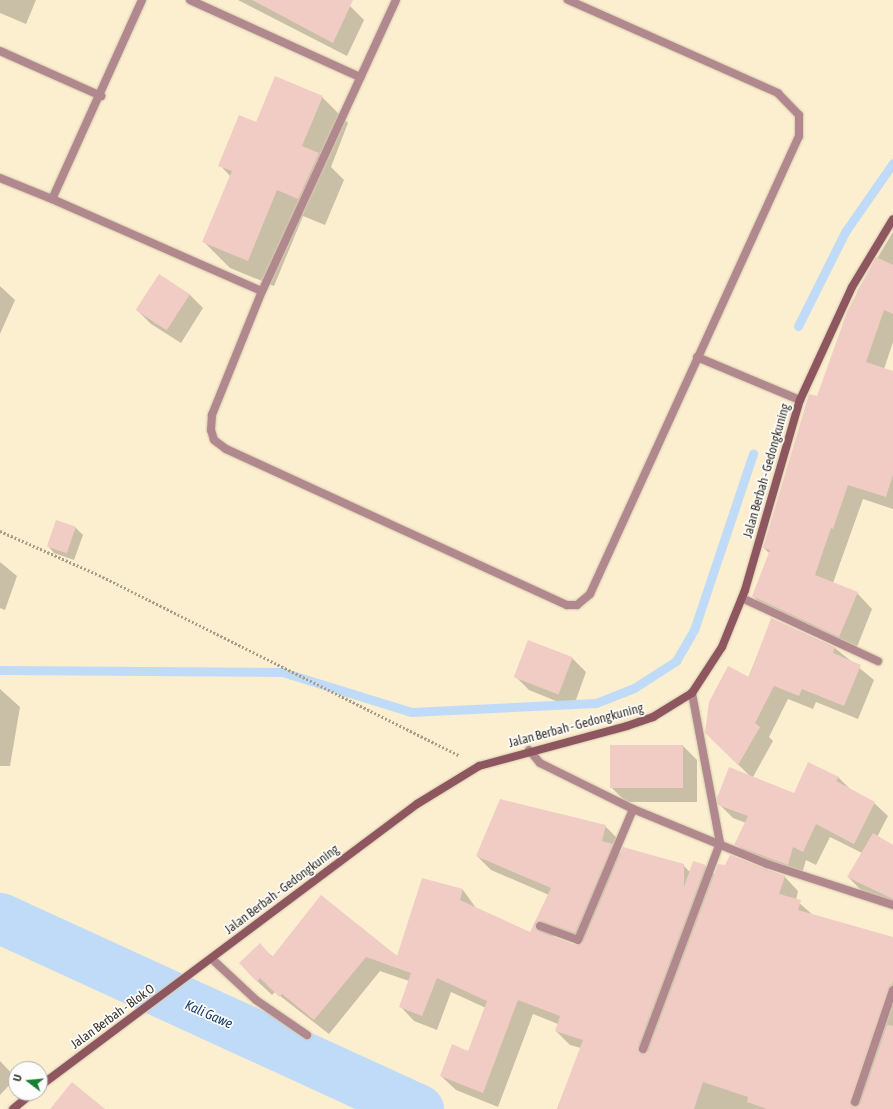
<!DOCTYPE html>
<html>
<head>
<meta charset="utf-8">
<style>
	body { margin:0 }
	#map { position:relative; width:893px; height:1109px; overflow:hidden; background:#fcefd0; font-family:"Asap Condensed",sans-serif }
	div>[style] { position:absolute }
	.shadow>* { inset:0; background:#0003 }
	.stream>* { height:9px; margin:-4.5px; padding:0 4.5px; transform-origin:4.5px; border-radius:4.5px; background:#c0dbf8 }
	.river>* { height:51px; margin:-25.5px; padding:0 25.5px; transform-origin:25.5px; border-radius:25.5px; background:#c0dbf8 }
	.building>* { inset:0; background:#f1ccc5; transform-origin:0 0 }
	.path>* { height:2.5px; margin-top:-1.25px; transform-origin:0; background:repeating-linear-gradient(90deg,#a79d87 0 2px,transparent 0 4px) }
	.roads { filter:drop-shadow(0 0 1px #d5caaf) drop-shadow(0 0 1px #d5caaf) }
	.lane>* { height:8px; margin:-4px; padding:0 4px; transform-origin:4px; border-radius:4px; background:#b0888d }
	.street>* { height:8px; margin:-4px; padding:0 4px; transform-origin:4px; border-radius:4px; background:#b0888d }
	.secondary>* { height:8px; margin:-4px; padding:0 4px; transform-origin:4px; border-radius:4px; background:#8e565f }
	span { translate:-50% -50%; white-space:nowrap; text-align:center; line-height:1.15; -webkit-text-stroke:3.5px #fdfdfd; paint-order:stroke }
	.street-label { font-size:13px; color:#3a3529 }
	.water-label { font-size:14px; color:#193f66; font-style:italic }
	.north { position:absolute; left:8px; top:1061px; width:40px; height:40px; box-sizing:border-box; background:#fdfdfd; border:1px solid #afada8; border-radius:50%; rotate:286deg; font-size:11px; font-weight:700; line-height:16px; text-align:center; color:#3a3529 }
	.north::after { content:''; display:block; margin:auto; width:14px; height:18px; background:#197e31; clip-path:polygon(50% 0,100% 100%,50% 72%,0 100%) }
</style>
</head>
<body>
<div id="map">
	<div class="shadow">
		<i style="clip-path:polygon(0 0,36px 0,26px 24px,0 13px)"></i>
		<i style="clip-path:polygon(238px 0,337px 0,350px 6px,364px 20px,347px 56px)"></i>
		<i style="clip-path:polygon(322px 97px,348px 123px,331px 167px,344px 180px,325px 225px,303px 216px,274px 286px,230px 268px,204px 242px,230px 176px,220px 165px)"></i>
		<i style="clip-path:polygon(893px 232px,893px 342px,884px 369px,893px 372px,893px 509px,863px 499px,833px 583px,857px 593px,872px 609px,855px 652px,768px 611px,753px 596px,770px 554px,764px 548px,858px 290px)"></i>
		<i style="clip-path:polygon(0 286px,15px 300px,0 334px)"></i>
		<i style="clip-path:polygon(189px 294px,203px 308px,181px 343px,151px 324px,137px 310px)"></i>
		<i style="clip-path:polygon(56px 521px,76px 528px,83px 535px,74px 560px,54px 553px,48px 546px)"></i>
		<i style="clip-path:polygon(0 562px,17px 576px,5px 610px,0 608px)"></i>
		<i style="clip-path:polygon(772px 619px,835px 648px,874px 680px,858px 719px,816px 702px,813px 709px,788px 699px,769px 737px,773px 741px,753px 777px,794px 794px,838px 777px,851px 790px,874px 803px,888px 816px,877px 837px,893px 846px,893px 910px,864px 893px,848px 877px,862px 853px,830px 837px,816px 865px,806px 860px,801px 877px,749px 858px,736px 844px,746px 823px,733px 818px,719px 804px,751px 777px,720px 747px)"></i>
		<i style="clip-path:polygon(572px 658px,586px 672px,573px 708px,529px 690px,515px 676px)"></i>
		<i style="clip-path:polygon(0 689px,20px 707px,10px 766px,0 766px)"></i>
		<i style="clip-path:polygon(683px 746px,697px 760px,697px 802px,626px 802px,612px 788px)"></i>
		<i style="clip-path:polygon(evenodd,605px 826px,620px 841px,618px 850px,621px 854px,683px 865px,690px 872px,705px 866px,715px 875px,784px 876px,798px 891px,796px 900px,814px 916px,893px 938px,893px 1109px,557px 1109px,581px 1048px,570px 1045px,556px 1031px,558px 1024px,533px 1014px,498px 1107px,456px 1090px,441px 1076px,469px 1052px,486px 1008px,451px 992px,437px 1030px,414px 1021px,400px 1006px,409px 981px,380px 971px,329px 1034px,275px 992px,272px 995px,257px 981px,260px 945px,273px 957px,321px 896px,398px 957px,423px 879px,463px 890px,476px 908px,530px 933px,549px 895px,491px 870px,477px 856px,605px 826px,556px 935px,582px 944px,576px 946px,552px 937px,556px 935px)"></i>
		<i style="clip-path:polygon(0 1061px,16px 1078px,0 1095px)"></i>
	</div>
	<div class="stream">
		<i style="left:798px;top:326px;width:105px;rotate:-63.4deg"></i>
		<i style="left:845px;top:232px;width:84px;rotate:-55.2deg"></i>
		<i style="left:0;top:670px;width:282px;rotate:0.4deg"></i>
		<i style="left:282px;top:672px;width:135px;rotate:17.2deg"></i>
		<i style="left:411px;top:712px;width:185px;rotate:-2.8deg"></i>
		<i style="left:596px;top:703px;width:41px;rotate:-21.5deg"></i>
		<i style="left:634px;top:688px;width:50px;rotate:-32.7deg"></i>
		<i style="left:676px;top:661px;width:36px;rotate:-60deg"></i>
		<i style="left:694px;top:630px;width:186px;rotate:-71.5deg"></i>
	</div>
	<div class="river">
		<i style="left:0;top:918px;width:460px;rotate:24.6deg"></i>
	</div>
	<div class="building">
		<i style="clip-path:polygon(252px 0,353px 0,333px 43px)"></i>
		<i style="clip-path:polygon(275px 76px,323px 96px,302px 146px,319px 153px,298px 199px,277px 190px,248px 261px,202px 242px,232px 171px,218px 166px,239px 115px,256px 122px)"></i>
		<i style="clip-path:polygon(876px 257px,893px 265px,893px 314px,884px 310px,866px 362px,893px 371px,893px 474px,886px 497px,848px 485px,833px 529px,831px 528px,815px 575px,858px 592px,839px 637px,752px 596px,770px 550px,763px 548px,809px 394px,817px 396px,847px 312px)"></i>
		<i style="left:159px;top:274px;width:37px;height:43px;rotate:33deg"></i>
		<i style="left:56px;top:520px;width:21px;height:28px;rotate:19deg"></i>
		<i style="clip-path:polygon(771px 618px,835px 647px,833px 653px,861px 665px,844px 706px,802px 689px,799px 696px,774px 686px,755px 723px,760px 727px,738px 765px,705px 733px,709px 702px,728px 666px,749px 677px)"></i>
		<i style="left:528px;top:640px;width:48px;height:40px;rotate:21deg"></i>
		<i style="left:683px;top:745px;width:43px;height:73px;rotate:90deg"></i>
		<i style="clip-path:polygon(808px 762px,839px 777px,836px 781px,875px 802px,854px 844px,816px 824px,803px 852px,793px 847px,788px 865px,734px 845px,748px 816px,718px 805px,717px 798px,729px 767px,794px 793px)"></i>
		<i style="clip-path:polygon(500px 799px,606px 825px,602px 841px,613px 844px,575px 933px,542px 921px,535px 924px,538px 931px,576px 945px,583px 942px,623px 847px,684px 864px,684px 887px,693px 861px,706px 865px,638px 1047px,641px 1054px,648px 1051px,718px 864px,725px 865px,730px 855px,785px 876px,779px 894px,801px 900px,798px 910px,893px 937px,893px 981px,850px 1103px,854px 1107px,860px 1104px,887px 1025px,893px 1026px,893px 1109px,767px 1109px,747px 1102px,748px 1097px,703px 1082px,694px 1109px,557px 1109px,583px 1040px,555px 1031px,560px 1016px,518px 1000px,483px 1093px,440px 1076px,452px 1044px,468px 1051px,487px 1001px,437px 978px,422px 1016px,399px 1007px,411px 973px,366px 957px,314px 1020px,282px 994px,279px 997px,260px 978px,257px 982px,239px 963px,260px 943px,272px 957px,321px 895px,397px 956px,422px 878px,463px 889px,460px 900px,530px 932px,551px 888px,476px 856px)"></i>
		<i style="clip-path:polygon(873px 833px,893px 845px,893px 899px,847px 877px)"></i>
		<i style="clip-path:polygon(72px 1082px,105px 1109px,50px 1109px)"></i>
	</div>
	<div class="path">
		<i style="left:0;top:531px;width:108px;rotate:24deg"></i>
		<i style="left:99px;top:575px;width:404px;rotate:26.6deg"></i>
	</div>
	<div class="roads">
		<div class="lane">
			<i style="left:142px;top:0;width:218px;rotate:114.3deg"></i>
			<i style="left:52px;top:199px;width:229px;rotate:23.7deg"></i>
			<i style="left:190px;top:0;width:187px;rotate:24.4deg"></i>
			<i style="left:396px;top:0;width:320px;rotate:114.7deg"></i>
			<i style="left:262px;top:291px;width:134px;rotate:112deg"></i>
			<i style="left:212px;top:415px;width:15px;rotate:94deg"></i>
			<i style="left:211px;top:430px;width:10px;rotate:73deg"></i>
			<i style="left:214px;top:440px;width:15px;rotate:37deg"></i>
			<i style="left:226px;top:449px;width:375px;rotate:24.6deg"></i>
			<i style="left:567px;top:605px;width:10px"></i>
			<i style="left:577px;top:605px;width:17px;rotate:-40deg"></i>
			<i style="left:590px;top:594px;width:503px;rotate:-65.47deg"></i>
			<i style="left:799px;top:136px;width:21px;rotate:-90deg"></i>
			<i style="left:799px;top:115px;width:30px;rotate:-134deg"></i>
			<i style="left:778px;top:93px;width:230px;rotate:-156.1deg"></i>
			<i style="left:0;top:51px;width:111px;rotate:24deg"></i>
			<i style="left:0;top:178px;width:56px;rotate:22deg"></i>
			<i style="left:697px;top:357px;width:112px;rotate:22.7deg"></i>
		</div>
		<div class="street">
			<i style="left:742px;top:598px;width:150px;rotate:24.9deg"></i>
			<i style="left:529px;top:750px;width:17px;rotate:50deg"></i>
			<i style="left:540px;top:763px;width:104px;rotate:26.3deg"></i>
			<i style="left:633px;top:809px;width:145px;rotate:22.3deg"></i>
			<i style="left:767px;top:864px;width:133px;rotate:18deg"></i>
			<i style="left:540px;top:926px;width:40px;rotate:20.2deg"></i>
			<i style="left:578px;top:940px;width:142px;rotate:-67.2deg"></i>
			<i style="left:212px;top:959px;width:60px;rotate:43deg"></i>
			<i style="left:256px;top:1000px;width:62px;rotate:34.5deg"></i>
			<i style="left:643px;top:1049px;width:220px;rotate:-69.5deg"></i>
			<i style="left:720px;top:843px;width:153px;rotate:-100.6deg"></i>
			<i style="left:855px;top:1102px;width:118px;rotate:-71.3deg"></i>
		</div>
		<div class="secondary">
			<i style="left:40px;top:1086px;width:471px;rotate:-36.8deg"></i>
			<i style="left:417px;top:804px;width:73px;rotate:-31.5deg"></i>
			<i style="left:479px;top:766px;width:153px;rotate:-15.1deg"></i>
			<i style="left:627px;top:726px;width:28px;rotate:-19deg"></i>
			<i style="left:653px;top:717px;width:46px;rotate:-31.6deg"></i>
			<i style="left:692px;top:693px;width:55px;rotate:-56.9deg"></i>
			<i style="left:722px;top:647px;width:61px;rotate:-68deg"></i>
			<i style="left:745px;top:590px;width:198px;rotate:-73.9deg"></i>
			<i style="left:800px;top:400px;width:124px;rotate:-65.3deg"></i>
			<i style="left:852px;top:287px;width:79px;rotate:-58.9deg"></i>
			<i style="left:13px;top:1109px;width:25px;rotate:-40deg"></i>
		</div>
	</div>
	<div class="street-label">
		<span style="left:767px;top:471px;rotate:-74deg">Jalan Berbah - Gedongkuning</span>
		<span style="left:576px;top:726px;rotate:-15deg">Jalan Berbah - Gedongkuning</span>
		<span style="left:282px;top:890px;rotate:-37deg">Jalan Berbah - Gedongkuning</span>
		<span style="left:113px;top:1017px;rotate:-36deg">Jalan Berbah - Blok O</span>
	</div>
	<div class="water-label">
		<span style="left:209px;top:1014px;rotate:24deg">Kali Gawe</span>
	</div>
	<div class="north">U</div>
</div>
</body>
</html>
